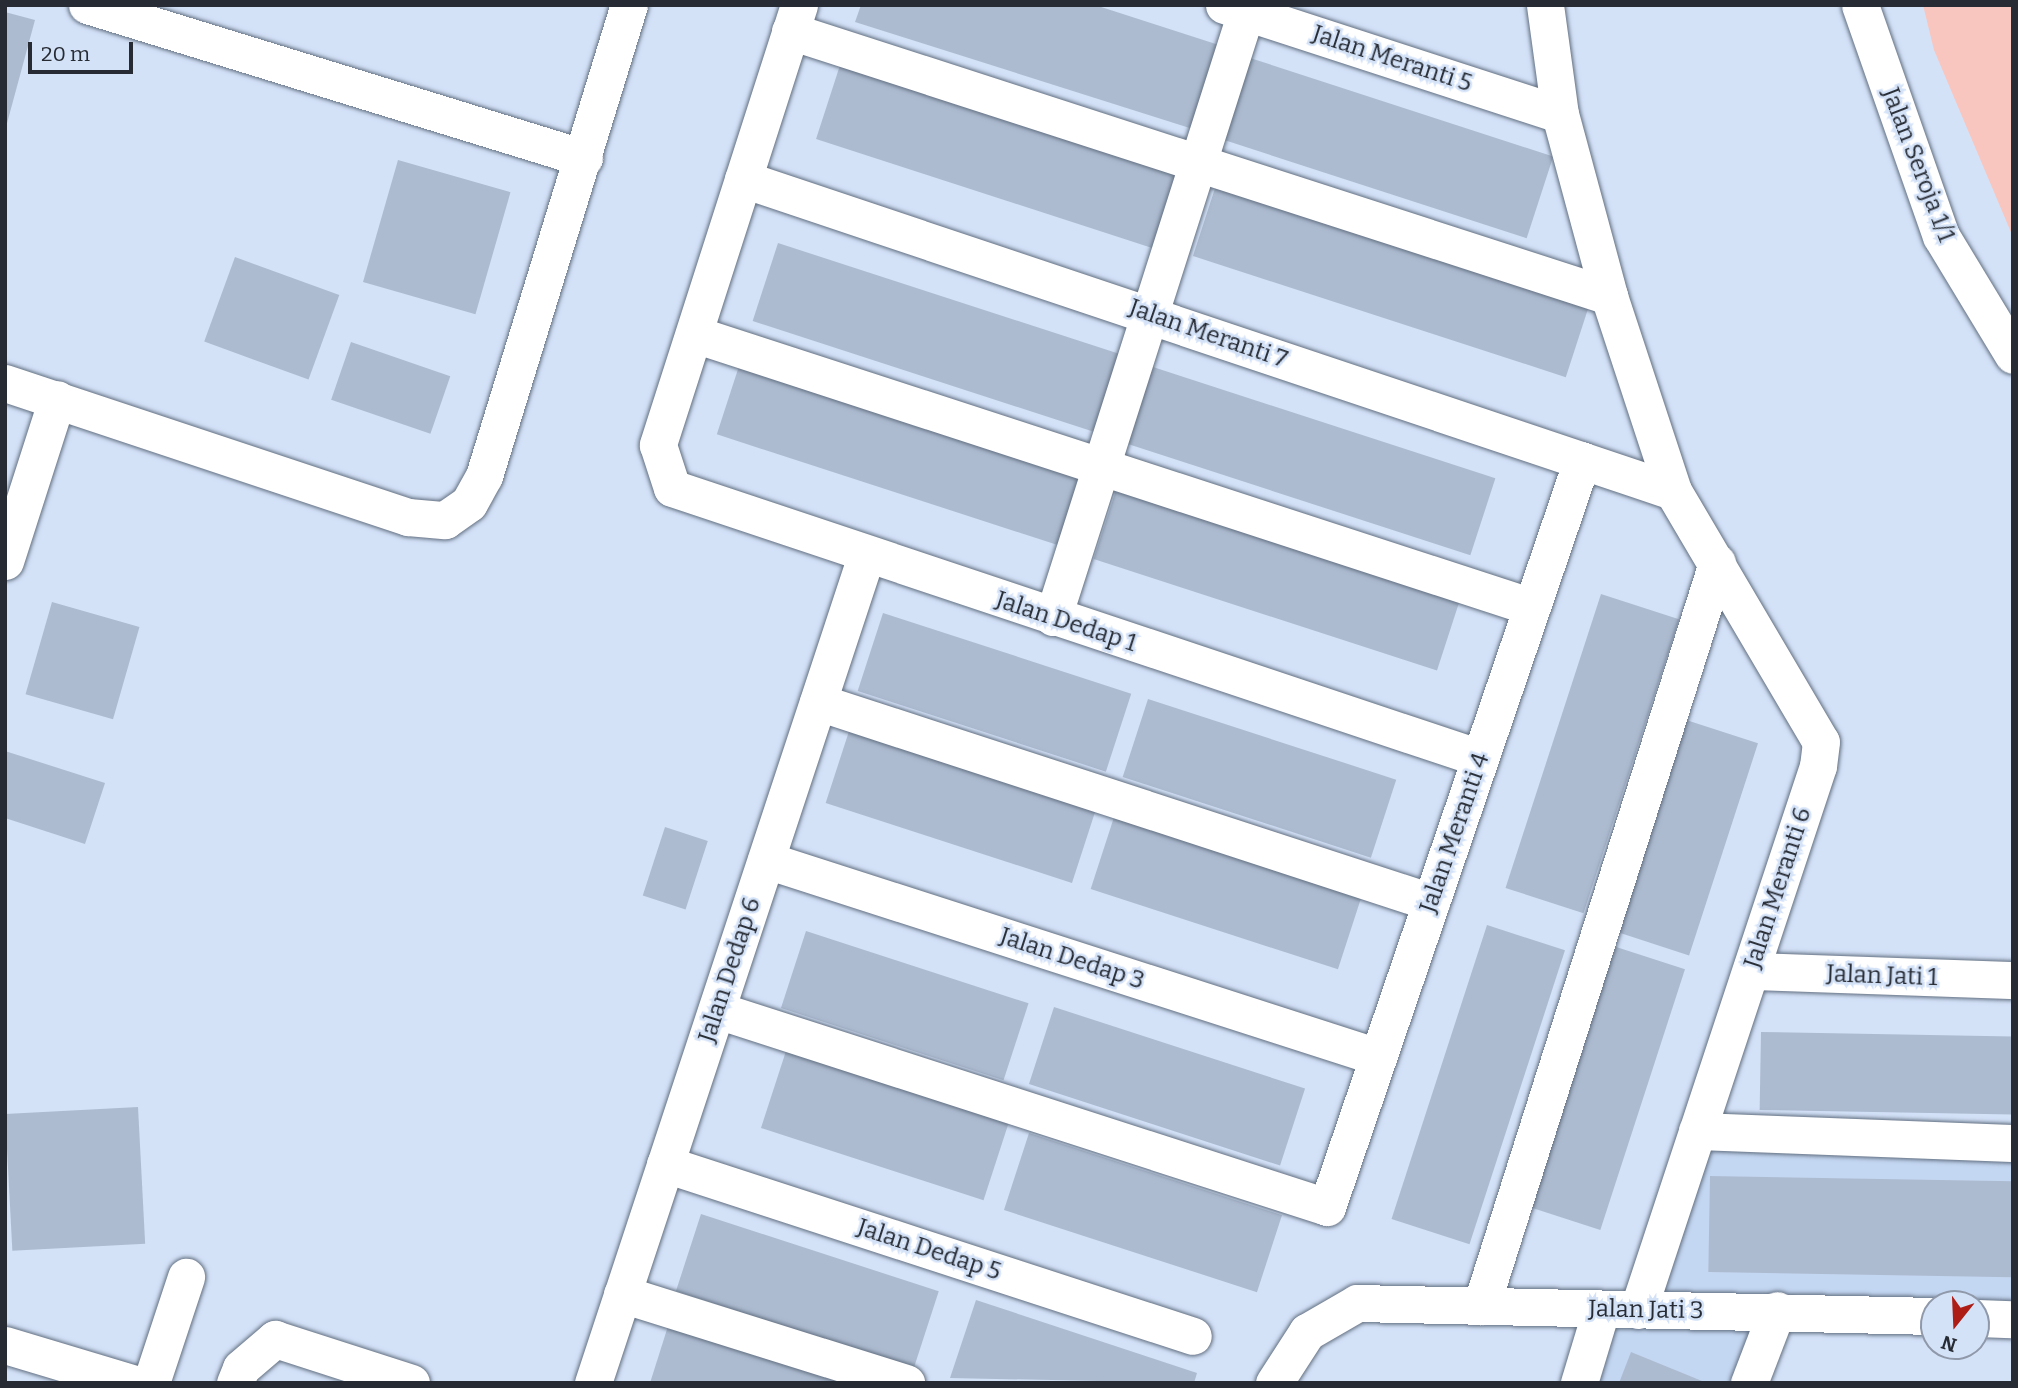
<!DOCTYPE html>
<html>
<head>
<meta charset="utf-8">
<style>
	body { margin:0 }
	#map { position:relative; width:2018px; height:1388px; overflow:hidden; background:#d4e2f8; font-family:Bitter,serif }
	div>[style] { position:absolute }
	.built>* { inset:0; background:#c4d7f2 }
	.green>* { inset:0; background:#f8c6be }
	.building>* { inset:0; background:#adbbd0; transform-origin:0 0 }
	.roads { filter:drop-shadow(0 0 2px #626f81) drop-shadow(0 0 2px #626f81) }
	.minor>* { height:37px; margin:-18.5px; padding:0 18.5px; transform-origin:18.5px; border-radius:18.5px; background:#fff }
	span { translate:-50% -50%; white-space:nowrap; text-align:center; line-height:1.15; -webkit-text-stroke:5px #d4e2f8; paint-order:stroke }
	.street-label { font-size:24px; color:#272c34 }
	.frame { position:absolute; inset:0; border:7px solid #272c34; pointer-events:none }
	.north { position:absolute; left:1920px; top:1290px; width:70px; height:70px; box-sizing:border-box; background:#d4e2f8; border:2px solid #8f99aa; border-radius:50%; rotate:198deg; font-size:19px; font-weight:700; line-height:28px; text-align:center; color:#272c34 }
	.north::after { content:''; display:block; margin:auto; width:24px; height:32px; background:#ad1c15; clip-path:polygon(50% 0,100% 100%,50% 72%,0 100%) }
	.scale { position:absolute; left:28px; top:42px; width:105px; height:32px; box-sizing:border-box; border:4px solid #272c34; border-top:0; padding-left:9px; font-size:21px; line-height:24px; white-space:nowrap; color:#272c34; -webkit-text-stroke:5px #d4e2f8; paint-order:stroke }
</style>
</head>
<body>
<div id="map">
	<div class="built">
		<i style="clip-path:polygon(1697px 1149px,2013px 1162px,2013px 1304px,1796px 1294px,1762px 1383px,1563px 1383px,1583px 1319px,1642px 1326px)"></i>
	</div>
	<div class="green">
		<i style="clip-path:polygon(1923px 5px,2013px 5px,2013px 237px,1934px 50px)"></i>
	</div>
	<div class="building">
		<i style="clip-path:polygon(861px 5px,1095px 5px,1222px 46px,1196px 130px,855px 22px)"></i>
		<i style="clip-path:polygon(5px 12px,35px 20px,6px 127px,5px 126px)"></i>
		<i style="left:1247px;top:57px;width:322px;height:86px;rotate:18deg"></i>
		<i style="left:842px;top:59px;width:355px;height:84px;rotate:18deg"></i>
		<i style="left:398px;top:160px;width:117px;height:127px;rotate:16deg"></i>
		<i style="left:1218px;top:179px;width:392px;height:81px;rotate:18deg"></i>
		<i style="left:778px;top:243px;width:361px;height:82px;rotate:18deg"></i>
		<i style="left:235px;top:257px;width:111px;height:90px;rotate:20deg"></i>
		<i style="left:351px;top:342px;width:105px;height:61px;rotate:19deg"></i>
		<i style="left:740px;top:363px;width:360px;height:75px;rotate:18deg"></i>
		<i style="left:1153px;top:367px;width:360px;height:81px;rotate:18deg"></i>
		<i style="left:1119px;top:481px;width:361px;height:82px;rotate:18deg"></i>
		<i style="left:1601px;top:594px;width:82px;height:309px;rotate:18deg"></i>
		<i style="left:52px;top:602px;width:91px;height:96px;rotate:16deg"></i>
		<i style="left:883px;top:613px;width:261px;height:82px;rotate:18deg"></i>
		<i style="left:1148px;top:699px;width:261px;height:82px;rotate:18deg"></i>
		<i style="left:1680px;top:718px;width:82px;height:223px;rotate:18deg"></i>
		<i style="left:851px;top:725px;width:259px;height:82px;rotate:18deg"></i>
		<i style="clip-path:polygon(5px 751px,105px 783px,85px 844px,5px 818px)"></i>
		<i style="left:1116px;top:811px;width:260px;height:82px;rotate:18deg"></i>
		<i style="left:665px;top:827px;width:45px;height:72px;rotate:18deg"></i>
		<i style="left:1487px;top:925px;width:82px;height:309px;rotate:18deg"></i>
		<i style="left:806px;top:931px;width:234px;height:81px;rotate:18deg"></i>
		<i style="left:1607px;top:944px;width:82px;height:274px;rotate:18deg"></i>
		<i style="left:1054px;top:1007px;width:264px;height:81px;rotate:18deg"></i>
		<i style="left:1761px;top:1032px;width:252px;height:78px;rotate:1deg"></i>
		<i style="left:786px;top:1051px;width:234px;height:81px;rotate:18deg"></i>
		<i style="left:138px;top:1107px;width:137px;height:133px;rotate:87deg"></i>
		<i style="left:1029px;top:1133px;width:266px;height:81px;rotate:18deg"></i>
		<i style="left:1710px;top:1176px;width:303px;height:96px;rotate:1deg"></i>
		<i style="left:701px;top:1214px;width:250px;height:81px;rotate:18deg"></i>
		<i style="clip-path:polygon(976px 1300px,1197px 1373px,1194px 1383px,950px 1378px)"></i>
		<i style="clip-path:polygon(669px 1323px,851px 1383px,650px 1383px)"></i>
		<i style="clip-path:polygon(1631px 1352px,1707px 1383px,1619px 1383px)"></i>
	</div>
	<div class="roads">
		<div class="minor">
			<i style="left:87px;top:5px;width:520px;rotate:17.11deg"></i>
			<i style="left:799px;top:5px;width:462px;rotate:107.8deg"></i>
			<i style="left:658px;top:445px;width:45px;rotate:72deg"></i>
			<i style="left:672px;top:488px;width:852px;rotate:18.48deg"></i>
			<i style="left:1224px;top:5px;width:353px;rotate:18deg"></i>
			<i style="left:1545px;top:5px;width:110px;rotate:82.2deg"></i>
			<i style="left:1560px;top:114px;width:188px;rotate:74.9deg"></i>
			<i style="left:1609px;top:296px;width:205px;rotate:71.8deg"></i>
			<i style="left:1673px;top:491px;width:291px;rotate:59.5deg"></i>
			<i style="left:1821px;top:742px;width:24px;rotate:97deg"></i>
			<i style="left:1818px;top:766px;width:573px;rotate:108.31deg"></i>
			<i style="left:1860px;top:5px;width:245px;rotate:70.7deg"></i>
			<i style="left:1941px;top:236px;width:139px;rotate:58.8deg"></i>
			<i style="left:790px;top:31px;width:861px;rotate:17.93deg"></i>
			<i style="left:743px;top:179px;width:981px;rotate:18.55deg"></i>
			<i style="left:694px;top:334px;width:881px;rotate:18.04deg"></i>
			<i style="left:5px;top:383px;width:425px;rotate:18.4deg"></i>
			<i style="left:408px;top:517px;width:37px;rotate:5deg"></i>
			<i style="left:445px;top:520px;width:29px;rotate:-35deg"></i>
			<i style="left:469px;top:503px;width:31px;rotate:-61deg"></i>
			<i style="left:484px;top:476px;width:493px;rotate:-72.9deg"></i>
			<i style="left:5px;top:561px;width:170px;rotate:-72.2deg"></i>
			<i style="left:1053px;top:617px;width:635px;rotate:-72.31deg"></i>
			<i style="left:818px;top:702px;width:645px;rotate:18.07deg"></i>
			<i style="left:766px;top:860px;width:643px;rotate:17.84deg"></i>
			<i style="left:1751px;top:971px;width:262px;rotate:2deg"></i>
			<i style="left:717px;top:1010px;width:641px;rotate:17.9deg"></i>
			<i style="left:1327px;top:1207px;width:789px;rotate:-71.15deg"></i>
			<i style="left:1697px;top:1131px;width:316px;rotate:2.2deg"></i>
			<i style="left:665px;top:1164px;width:555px;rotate:18.04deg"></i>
			<i style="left:622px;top:1294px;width:298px;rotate:17.4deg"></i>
			<i style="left:1481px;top:1306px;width:780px;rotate:-72.38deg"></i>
			<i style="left:1976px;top:1318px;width:37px;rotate:2deg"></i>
			<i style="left:5px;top:1345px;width:133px;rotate:16.7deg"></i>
			<i style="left:151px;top:1383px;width:112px;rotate:-71.7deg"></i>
			<i style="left:235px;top:1383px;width:16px;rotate:-68deg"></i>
			<i style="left:241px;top:1368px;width:45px;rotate:-40.5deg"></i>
			<i style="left:275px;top:1339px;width:143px;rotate:17.9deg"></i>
			<i style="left:593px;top:1383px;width:871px;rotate:-71.73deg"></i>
			<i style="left:1274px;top:1383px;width:61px;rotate:-57.1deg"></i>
			<i style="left:1307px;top:1332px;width:58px;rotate:-30.1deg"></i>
			<i style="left:1357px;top:1303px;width:577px;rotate:1.29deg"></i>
			<i style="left:1579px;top:1383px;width:76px;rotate:-73.2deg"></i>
			<i style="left:1749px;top:1383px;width:78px;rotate:-69deg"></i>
		</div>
	</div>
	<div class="street-label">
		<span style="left:1392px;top:59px;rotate:18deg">Jalan Meranti 5</span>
		<span style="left:1918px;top:165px;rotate:69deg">Jalan Seroja 1/1</span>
		<span style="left:1208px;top:334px;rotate:19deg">Jalan Meranti 7</span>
		<span style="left:1066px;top:622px;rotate:18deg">Jalan Dedap 1</span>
		<span style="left:1455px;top:833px;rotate:-71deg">Jalan Meranti 4</span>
		<span style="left:1778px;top:888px;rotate:-72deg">Jalan Meranti 6</span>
		<span style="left:1072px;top:959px;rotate:18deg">Jalan Dedap 3</span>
		<span style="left:730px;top:970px;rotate:-72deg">Jalan Dedap 6</span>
		<span style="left:1882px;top:976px;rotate:2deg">Jalan Jati 1</span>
		<span style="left:929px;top:1250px;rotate:18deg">Jalan Dedap 5</span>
		<span style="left:1646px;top:1310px;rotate:1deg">Jalan Jati 3</span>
	</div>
	<div class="frame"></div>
	<div class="north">N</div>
	<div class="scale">20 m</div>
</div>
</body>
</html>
